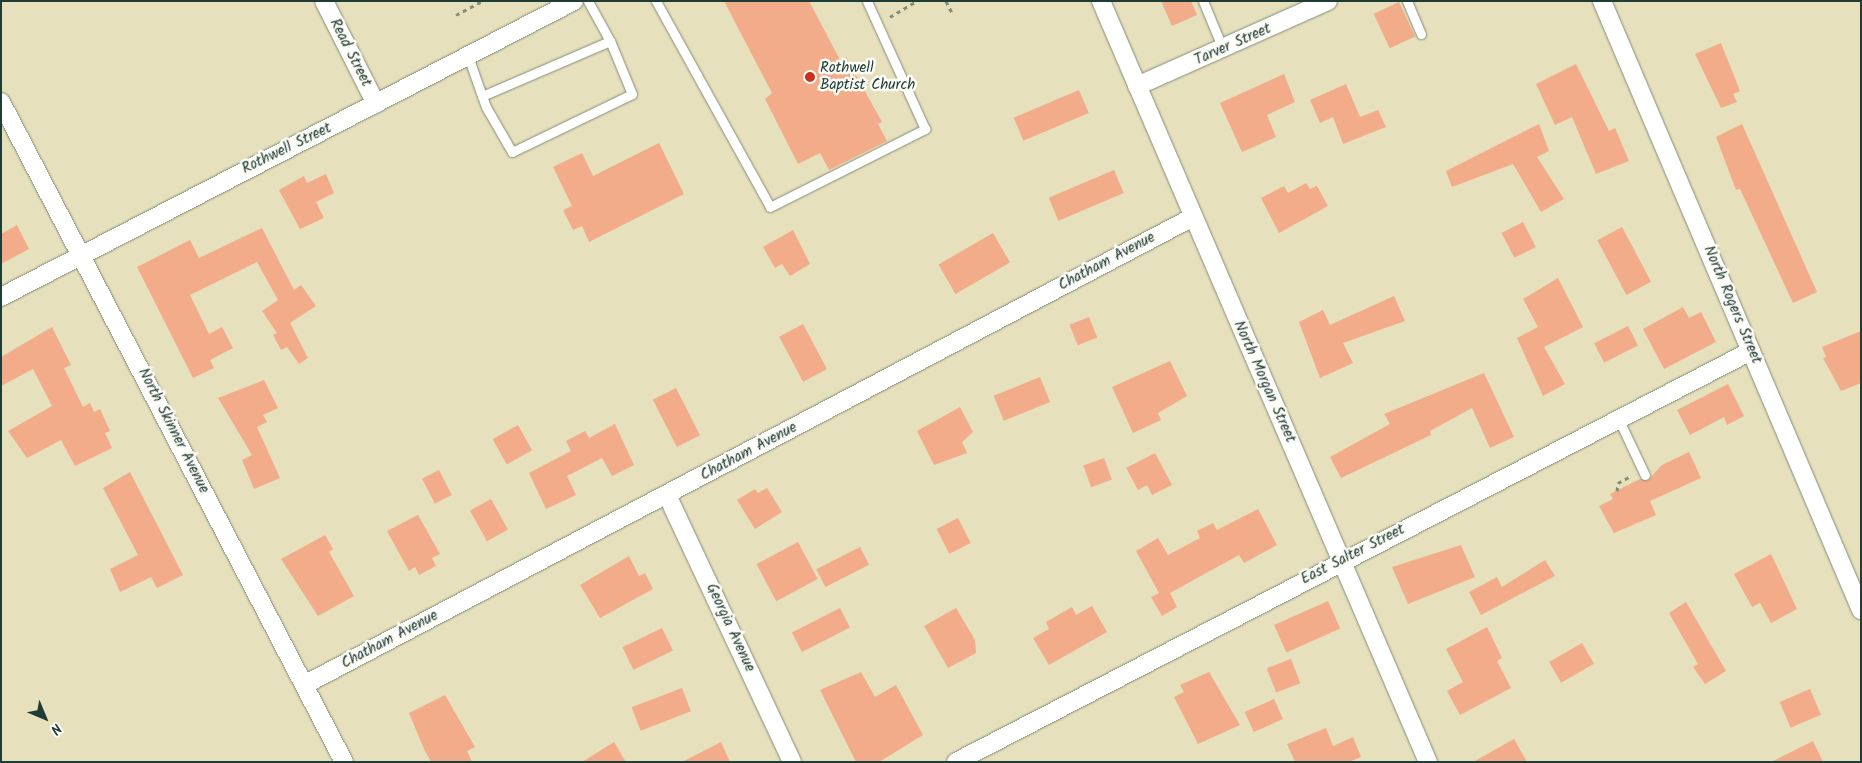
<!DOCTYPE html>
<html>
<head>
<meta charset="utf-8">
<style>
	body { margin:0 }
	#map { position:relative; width:1862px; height:763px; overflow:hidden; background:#e6e0bd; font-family:Kalam,sans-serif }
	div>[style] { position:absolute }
	.building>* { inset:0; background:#f2ac89; transform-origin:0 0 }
	.path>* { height:3px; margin-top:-1.5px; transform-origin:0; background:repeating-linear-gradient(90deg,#828e78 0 4px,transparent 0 8px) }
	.roads { filter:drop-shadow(0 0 1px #828e78) drop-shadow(0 0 1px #828e78) }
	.lane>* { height:9px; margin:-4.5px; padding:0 4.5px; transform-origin:4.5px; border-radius:4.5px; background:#fff }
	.street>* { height:18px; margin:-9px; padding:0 9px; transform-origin:9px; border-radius:9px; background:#fff }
	.dots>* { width:14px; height:14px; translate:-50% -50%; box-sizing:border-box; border:2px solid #fdfcf7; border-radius:50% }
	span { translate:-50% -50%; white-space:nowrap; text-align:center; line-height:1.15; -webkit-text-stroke:5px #fdfcf7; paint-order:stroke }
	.street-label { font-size:15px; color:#1f3d34 }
	.poi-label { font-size:15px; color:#1f3d34 }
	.left { translate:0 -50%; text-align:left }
	.frame { position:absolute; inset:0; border:2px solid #1f3d34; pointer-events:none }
	.north { position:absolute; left:20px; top:693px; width:50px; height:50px; -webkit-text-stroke:4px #fdfcf7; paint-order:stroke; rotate:135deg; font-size:14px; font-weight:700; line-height:20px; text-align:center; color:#1f3d34 }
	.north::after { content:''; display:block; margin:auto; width:18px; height:22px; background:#1f3d34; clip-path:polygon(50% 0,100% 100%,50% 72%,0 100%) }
</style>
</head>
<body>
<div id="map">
	<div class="building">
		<i style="clip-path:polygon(724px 1px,809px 1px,840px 60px,846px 57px,882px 122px,878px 124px,887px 141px,829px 170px,820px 153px,798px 164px,765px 99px,772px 93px)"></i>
		<i style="clip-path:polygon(1161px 1px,1191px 1px,1197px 15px,1172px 26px)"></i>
		<i style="left:1399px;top:2px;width:38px;height:28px;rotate:65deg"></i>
		<i style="clip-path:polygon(1721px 43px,1740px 91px,1733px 94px,1737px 102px,1721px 108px,1695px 54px)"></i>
		<i style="clip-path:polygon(1576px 64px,1609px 131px,1615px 128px,1629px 161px,1596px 174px,1572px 117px,1555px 125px,1536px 84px)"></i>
		<i style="clip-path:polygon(1284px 74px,1295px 102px,1267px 115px,1276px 137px,1242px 152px,1220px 103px)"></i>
		<i style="clip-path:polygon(1346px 84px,1360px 117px,1378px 110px,1386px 127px,1343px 144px,1333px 117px,1320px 123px,1310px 100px)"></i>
		<i style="left:1079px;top:90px;width:25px;height:71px;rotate:67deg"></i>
		<i style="clip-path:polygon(1539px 124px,1549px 151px,1537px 157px,1564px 199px,1541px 212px,1513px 164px,1452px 187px,1446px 171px)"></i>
		<i style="clip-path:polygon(1742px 124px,1817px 292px,1793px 303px,1740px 189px,1736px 190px,1716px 137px)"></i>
		<i style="clip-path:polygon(659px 143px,684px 194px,589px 242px,582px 226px,573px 230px,563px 210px,572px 206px,553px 167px,582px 153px,593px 176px)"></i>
		<i style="left:1114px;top:170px;width:25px;height:71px;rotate:67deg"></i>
		<i style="clip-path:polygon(326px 174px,334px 193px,316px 202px,324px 218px,300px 229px,279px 190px,304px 176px,307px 183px)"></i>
		<i style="clip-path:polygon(1306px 183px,1310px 189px,1317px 186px,1328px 206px,1279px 233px,1261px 198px,1284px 186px,1288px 193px)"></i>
		<i style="left:1523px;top:222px;width:28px;height:24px;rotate:63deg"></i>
		<i style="clip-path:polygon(17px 225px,29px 249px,1px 264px,1px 234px)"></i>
		<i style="left:1622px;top:227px;width:62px;height:28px;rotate:62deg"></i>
		<i style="clip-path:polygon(262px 228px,294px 290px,301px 285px,316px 306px,290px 323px,308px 358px,299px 364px,287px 347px,281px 350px,273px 335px,277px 333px,262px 311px,278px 300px,257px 262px,190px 295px,209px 334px,222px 327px,233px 348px,210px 360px,214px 368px,193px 378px,137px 267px,190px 240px,199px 258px)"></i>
		<i style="clip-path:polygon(793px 230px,810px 264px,790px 276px,782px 264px,775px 268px,763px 247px)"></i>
		<i style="left:993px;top:233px;width:34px;height:63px;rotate:60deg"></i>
		<i style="clip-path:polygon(1558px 278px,1583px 327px,1544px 347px,1565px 384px,1543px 396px,1517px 338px,1538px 327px,1523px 299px)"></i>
		<i style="clip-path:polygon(1394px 296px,1405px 321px,1343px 343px,1353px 363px,1320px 378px,1299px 322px,1323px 310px,1330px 325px)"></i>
		<i style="clip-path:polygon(1683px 307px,1689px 318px,1701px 312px,1716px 342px,1664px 369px,1643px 329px)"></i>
		<i style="left:1089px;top:317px;width:22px;height:21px;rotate:68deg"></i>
		<i style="left:803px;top:324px;width:51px;height:27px;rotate:62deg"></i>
		<i style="left:1628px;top:326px;width:22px;height:38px;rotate:63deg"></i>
		<i style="clip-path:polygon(52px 327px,71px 365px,64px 368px,83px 407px,90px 403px,94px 412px,100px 409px,110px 431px,105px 433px,112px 448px,75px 466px,61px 440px,27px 458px,8px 431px,52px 406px,33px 369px,1px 386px,1px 357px)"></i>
		<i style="clip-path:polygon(1861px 331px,1861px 383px,1841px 391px,1823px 358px,1826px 357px,1822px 347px)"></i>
		<i style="clip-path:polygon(1170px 361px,1187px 396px,1158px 413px,1161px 420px,1133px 433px,1112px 387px)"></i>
		<i style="clip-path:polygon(1484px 373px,1514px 437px,1490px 448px,1472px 408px,1430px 431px,1431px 435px,1341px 478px,1330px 457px,1390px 424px,1384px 414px)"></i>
		<i style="left:1040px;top:377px;width:27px;height:50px;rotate:68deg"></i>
		<i style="clip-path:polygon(264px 380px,278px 408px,263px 415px,267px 422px,257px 427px,280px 478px,254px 489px,242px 460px,252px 455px,218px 398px)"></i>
		<i style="clip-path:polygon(1728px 384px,1744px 416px,1727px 425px,1724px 417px,1690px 435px,1677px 410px)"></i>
		<i style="left:676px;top:388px;width:53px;height:26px;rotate:63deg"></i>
		<i style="clip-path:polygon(960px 407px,973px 432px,962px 442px,967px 453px,934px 465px,917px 431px)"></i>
		<i style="clip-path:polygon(615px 424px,634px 465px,612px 476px,602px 458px,567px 476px,576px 495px,546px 509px,529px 473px,571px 451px,566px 441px,585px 431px,589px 438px)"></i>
		<i style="left:518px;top:425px;width:29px;height:29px;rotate:61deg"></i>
		<i style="clip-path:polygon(1689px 452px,1701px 478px,1650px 501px,1656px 515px,1614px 533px,1599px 506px,1613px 499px,1610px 494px,1640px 479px,1648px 480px,1662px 465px)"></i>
		<i style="clip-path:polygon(1155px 453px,1172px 485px,1152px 495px,1147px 485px,1138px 490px,1126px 468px)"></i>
		<i style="left:1104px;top:458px;width:23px;height:22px;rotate:70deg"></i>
		<i style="left:439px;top:470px;width:28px;height:19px;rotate:63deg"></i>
		<i style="clip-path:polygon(130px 472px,183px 575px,157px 588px,151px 577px,120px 592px,110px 569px,138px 555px,103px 488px)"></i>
		<i style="clip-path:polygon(767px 488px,782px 512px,755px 529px,737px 500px,755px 489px,758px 493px)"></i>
		<i style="left:491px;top:499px;width:35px;height:24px;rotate:61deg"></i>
		<i style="clip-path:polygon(1258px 509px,1277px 545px,1244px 563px,1239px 555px,1170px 593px,1177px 607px,1162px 616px,1151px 597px,1159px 593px,1136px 551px,1158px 538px,1168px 555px,1200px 538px,1197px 531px,1213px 523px,1217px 530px)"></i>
		<i style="clip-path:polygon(418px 515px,440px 554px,432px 558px,436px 566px,419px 575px,415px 567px,409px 571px,387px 531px)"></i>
		<i style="left:958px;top:518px;width:28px;height:24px;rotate:63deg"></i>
		<i style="clip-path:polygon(325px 535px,333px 549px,329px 552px,354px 596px,318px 616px,281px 559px)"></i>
		<i style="left:798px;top:542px;width:42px;height:47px;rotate:62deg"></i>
		<i style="clip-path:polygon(1461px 545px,1475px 577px,1408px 604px,1392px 567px)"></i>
		<i style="left:860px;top:547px;width:20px;height:49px;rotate:63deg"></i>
		<i style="clip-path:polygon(1771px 554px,1797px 609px,1771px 623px,1760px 603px,1752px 607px,1734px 574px)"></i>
		<i style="clip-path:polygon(629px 556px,639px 576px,645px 573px,653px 589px,600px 618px,580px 585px)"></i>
		<i style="clip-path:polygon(1545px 560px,1555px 576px,1481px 615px,1469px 592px,1497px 577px,1502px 587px)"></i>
		<i style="left:1328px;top:601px;width:30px;height:59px;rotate:66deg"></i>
		<i style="clip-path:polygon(1686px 602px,1726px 671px,1705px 684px,1693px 667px,1698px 664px,1669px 613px)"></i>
		<i style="clip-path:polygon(1092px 606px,1107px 632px,1049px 665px,1033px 638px,1049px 629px,1046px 622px,1072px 607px,1076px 615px)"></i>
		<i style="left:840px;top:608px;width:22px;height:54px;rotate:63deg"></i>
		<i style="clip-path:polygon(956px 608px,975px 640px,976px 653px,948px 668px,924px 626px)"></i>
		<i style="clip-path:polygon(1487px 627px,1502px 658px,1497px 661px,1511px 688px,1460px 715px,1447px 691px,1463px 682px,1446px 649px)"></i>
		<i style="left:662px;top:628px;width:25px;height:44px;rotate:64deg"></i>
		<i style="left:1582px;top:643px;width:24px;height:38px;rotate:60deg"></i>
		<i style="left:1291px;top:659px;width:26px;height:26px;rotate:69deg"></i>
		<i style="clip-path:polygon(861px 672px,875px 697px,896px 685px,923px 735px,879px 762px,856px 762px,820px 690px)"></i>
		<i style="clip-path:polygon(1209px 672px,1240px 725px,1198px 744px,1174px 697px,1184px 692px,1180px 685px)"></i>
		<i style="left:682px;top:688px;width:25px;height:54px;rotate:69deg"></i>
		<i style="left:1810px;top:689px;width:28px;height:33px;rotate:67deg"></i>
		<i style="clip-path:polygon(445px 695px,475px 747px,467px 751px,472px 762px,431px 762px,424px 749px,409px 713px)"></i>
		<i style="left:1274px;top:699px;width:22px;height:32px;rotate:66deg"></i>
		<i style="clip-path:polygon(1326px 728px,1333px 746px,1353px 737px,1361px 757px,1349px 762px,1295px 762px,1287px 744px)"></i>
		<i style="clip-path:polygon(1514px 739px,1527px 762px,1473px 762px)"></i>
		<i style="clip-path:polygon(1813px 741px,1823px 762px,1771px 762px)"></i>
		<i style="clip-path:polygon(614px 742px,626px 762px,582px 762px)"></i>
		<i style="clip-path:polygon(721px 742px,730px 762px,682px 762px)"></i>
	</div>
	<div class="path">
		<i style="left:946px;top:1px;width:13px;rotate:63deg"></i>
		<i style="left:456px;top:15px;width:30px;rotate:-28deg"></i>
		<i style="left:890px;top:17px;width:31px;rotate:-31deg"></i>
		<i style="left:1617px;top:491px;width:8px;rotate:-83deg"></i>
		<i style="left:1618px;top:483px;width:13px;rotate:-29deg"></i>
	</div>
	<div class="roads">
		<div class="lane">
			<i style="left:588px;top:1px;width:46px;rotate:61.2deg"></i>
			<i style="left:656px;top:1px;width:235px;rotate:61deg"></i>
			<i style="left:770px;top:207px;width:174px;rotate:-26.7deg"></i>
			<i style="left:925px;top:129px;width:141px;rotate:-114.4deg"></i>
			<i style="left:1203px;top:1px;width:52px;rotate:67.4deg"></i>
			<i style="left:1407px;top:1px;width:36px;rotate:67deg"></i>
			<i style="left:468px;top:56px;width:42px;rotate:70.7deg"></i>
			<i style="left:482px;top:96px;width:12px;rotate:70deg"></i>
			<i style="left:486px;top:107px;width:52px;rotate:60deg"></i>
			<i style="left:512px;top:152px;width:133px;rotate:-25.8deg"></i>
			<i style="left:632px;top:94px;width:57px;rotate:-112.5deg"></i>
			<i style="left:610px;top:41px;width:139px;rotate:156.7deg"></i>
			<i style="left:1618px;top:418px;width:63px;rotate:64.7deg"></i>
		</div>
		<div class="street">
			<i style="left:324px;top:1px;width:115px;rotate:63.2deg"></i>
			<i style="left:1101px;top:1px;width:828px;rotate:66.75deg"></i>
			<i style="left:1602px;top:1px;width:662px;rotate:66.96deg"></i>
			<i style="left:1137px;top:86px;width:209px;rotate:-24deg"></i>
			<i style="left:1px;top:102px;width:744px;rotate:62.54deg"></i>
			<i style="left:1px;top:297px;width:645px;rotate:-27.32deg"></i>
			<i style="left:667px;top:495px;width:295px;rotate:64.9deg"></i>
			<i style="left:304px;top:685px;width:1005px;rotate:-27.76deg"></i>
			<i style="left:956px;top:762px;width:895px;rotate:-27.34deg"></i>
		</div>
	</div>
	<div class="dots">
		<i style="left:810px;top:77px;background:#c8321e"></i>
	</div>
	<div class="street-label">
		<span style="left:1233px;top:45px;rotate:-24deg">Tarver Street</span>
		<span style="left:350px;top:53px;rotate:63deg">Read Street</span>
		<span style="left:287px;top:149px;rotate:-26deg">Rothwell Street</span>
		<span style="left:1107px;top:262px;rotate:-28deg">Chatham Avenue</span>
		<span style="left:1732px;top:305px;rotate:67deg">North Rogers Street</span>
		<span style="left:1264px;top:382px;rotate:66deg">North Morgan Street</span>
		<span style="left:173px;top:431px;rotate:63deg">North Skinner Avenue</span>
		<span style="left:749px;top:452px;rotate:-28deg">Chatham Avenue</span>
		<span style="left:1353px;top:555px;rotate:-27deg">East Salter Street</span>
		<span style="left:730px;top:628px;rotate:65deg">Georgia Avenue</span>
		<span style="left:390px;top:640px;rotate:-28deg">Chatham Avenue</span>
	</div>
	<div class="poi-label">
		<span class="left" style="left:820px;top:77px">Rothwell<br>Baptist Church</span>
	</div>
	<div class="frame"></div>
	<div class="north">N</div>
</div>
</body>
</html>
